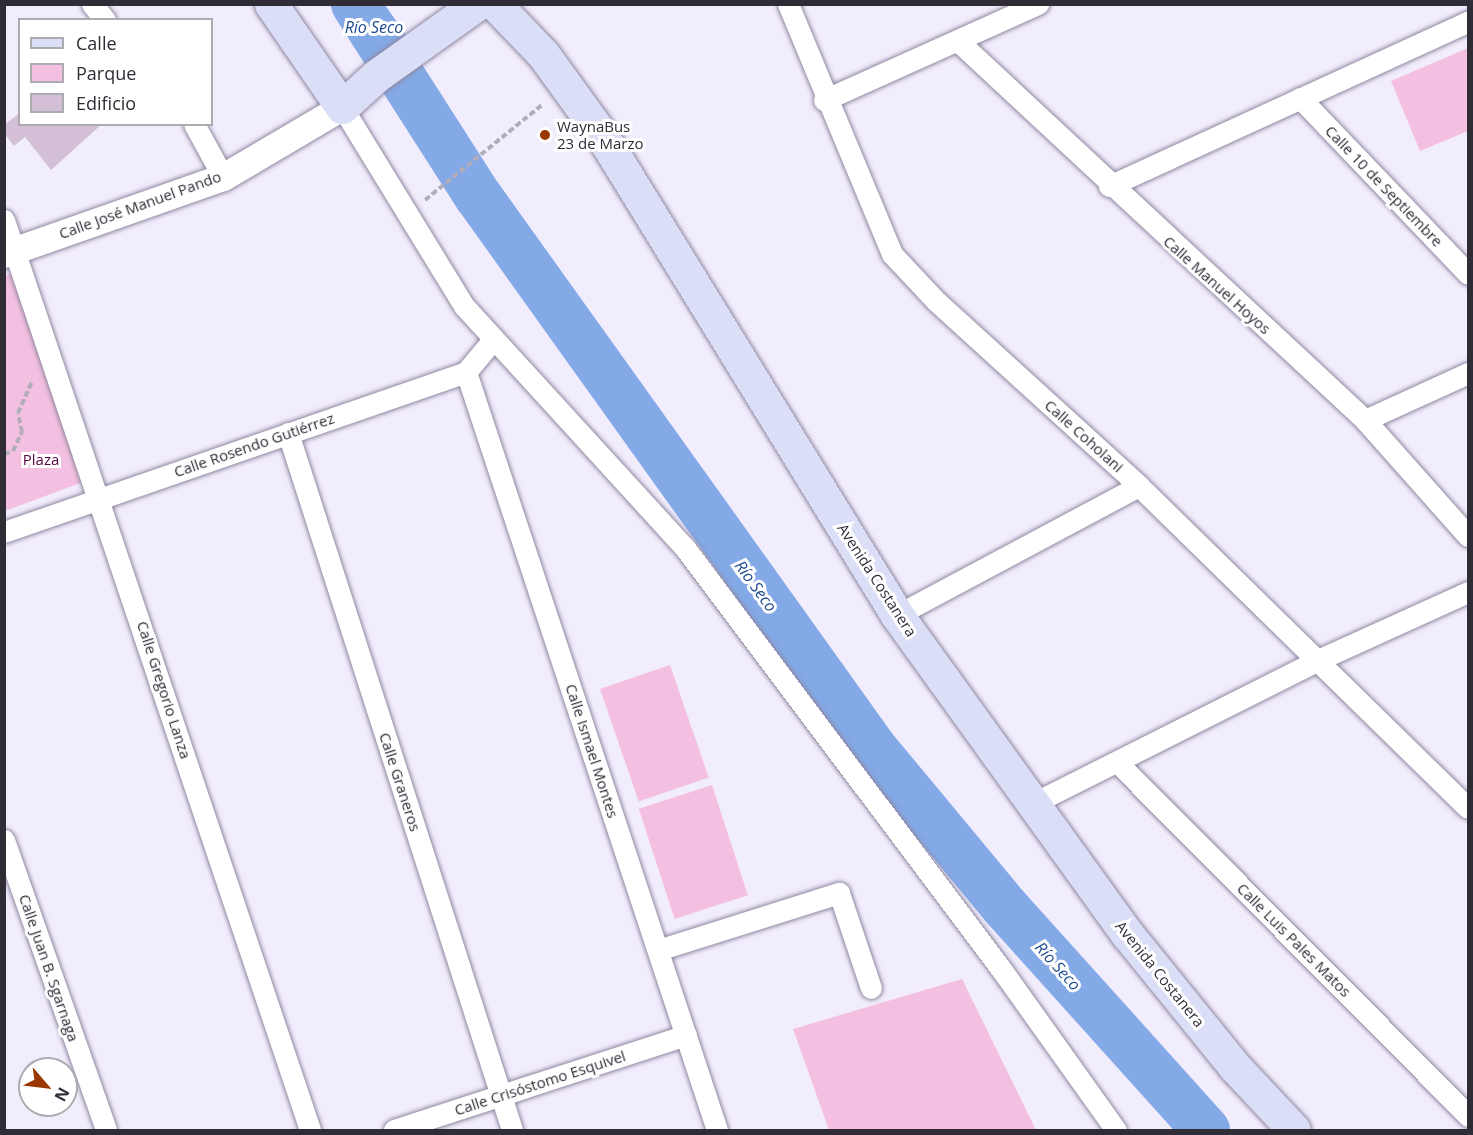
<!DOCTYPE html>
<html>
<head>
<meta charset="utf-8">
<style>
	body { margin:0 }
	#map { position:relative; width:1473px; height:1135px; overflow:hidden; background:#f2edfd; font-family:"Open Sans",sans-serif }
	div>[style] { position:absolute }
	.green>* { inset:0; background:#f4c0e1; transform-origin:0 0 }
	.water>* { inset:0; background:#83a9e6 }
	.river>* { height:48px; margin:-24px; padding:0 24px; transform-origin:24px; border-radius:24px; background:#83a9e6 }
	.building>* { inset:0; background:#d3c0d7 }
	.path>* { height:4px; margin-top:-2px; transform-origin:0; background:repeating-linear-gradient(90deg,#b1adbb 0 6px,transparent 0 9px) }
	.roads { filter:drop-shadow(0 0 2px #9088a1) drop-shadow(0 0 2px #9088a1) }
	.minor>* { height:21px; margin:-10.5px; padding:0 10.5px; transform-origin:10.5px; border-radius:10.5px; background:#fff }
	.tertiary>* { height:27px; margin:-13.5px; padding:0 13.5px; transform-origin:13.5px; border-radius:13.5px; background:#fff }
	.primary>* { height:33px; margin:-16.5px; padding:0 16.5px; transform-origin:16.5px; border-radius:16.5px; background:#dbdef7 }
	.dots>* { width:16px; height:16px; translate:-50% -50%; box-sizing:border-box; border:3px solid #fff; border-radius:50% }
	span { translate:-50% -50%; white-space:nowrap; text-align:center; line-height:1.15; -webkit-text-stroke:6px #fff; paint-order:stroke }
	.poi-label { font-size:15px; color:#2f2c36 }
	.left { translate:0 -50%; text-align:left }
	.street-label { font-size:15px; color:#2f2c36 }
	.park-label { font-size:15px; color:#560443 }
	.water-label { font-size:16px; color:#1c4991; font-style:italic }
	.frame { position:absolute; inset:0; border:6px solid #2f2c36; pointer-events:none }
	.legend { position:absolute; left:18px; top:18px; width:195px; height:108px; box-sizing:border-box; background:#fff; border:2px solid #acabaf; margin:0; padding:8px 10px; list-style:none; font-size:18px; color:#2f2c36 }
	.legend li { display:flex; align-items:center; gap:12px; height:30px }
	.legend b { width:30px; border:2px solid #acabaf }
	.north { position:absolute; left:18px; top:1057px; width:60px; height:60px; box-sizing:border-box; background:#fff; border:2px solid #acabaf; border-radius:50%; rotate:118deg; font-size:16px; font-weight:700; line-height:24px; text-align:center; color:#2f2c36 }
	.north::after { content:''; display:block; margin:auto; width:21px; height:27px; background:#9b3701; clip-path:polygon(50% 0,100% 100%,50% 72%,0 100%) }
</style>
</head>
<body>
<div id="map">
	<div class="green">
		<i style="clip-path:polygon(1468px 48px,1468px 131px,1420px 151px,1391px 81px)"></i>
		<i style="clip-path:polygon(12px 274px,86px 481px,5px 511px,4px 276px)"></i>
		<i style="left:670px;top:665px;width:119px;height:74px;rotate:71deg"></i>
		<i style="left:712px;top:785px;width:116px;height:77px;rotate:72deg"></i>
		<i style="clip-path:polygon(962px 979px,1036px 1130px,829px 1130px,793px 1029px)"></i>
	</div>
	<div class="water">
		<i style="clip-path:polygon(330px 5px,385px 5px,406px 35px,371px 62px)"></i>
	</div>
	<div class="river">
		<i style="left:355px;top:4px;width:228px;rotate:57.4deg"></i>
		<i style="left:478px;top:196px;width:679px;rotate:54.41deg"></i>
		<i style="left:873px;top:748px;width:208px;rotate:50.3deg"></i>
		<i style="left:1006px;top:908px;width:299px;rotate:48deg"></i>
	</div>
	<div class="building">
		<i style="clip-path:polygon(20px 113px,20px 124px,102px 124px,51px 170px,25px 137px,14px 146px,4px 133px,4px 125px)"></i>
	</div>
	<div class="path">
		<i style="left:425px;top:200px;width:152px;rotate:-39.1deg"></i>
		<i style="left:4px;top:454px;width:9px;rotate:-18deg"></i>
		<i style="left:13px;top:451px;width:21px;rotate:-65deg"></i>
		<i style="left:22px;top:432px;width:19px;rotate:-102deg"></i>
		<i style="left:18px;top:413px;width:36px;rotate:-66deg"></i>
	</div>
	<div class="roads">
		<div class="minor">
			<i style="left:92px;top:4px;width:21px;rotate:51deg"></i>
			<i style="left:788px;top:4px;width:271px;rotate:67.4deg"></i>
			<i style="left:892px;top:254px;width:64px;rotate:46.9deg"></i>
			<i style="left:936px;top:301px;width:275px;rotate:42.3deg"></i>
			<i style="left:1139px;top:486px;width:460px;rotate:44.4deg"></i>
			<i style="left:959px;top:42px;width:555px;rotate:42.95deg"></i>
			<i style="left:1365px;top:420px;width:155px;rotate:48.4deg"></i>
			<i style="left:1300px;top:98px;width:243px;rotate:46.3deg"></i>
			<i style="left:824px;top:100px;width:235px;rotate:-24.2deg"></i>
			<i style="left:342px;top:107px;width:233px;rotate:58.5deg"></i>
			<i style="left:464px;top:306px;width:328px;rotate:47.6deg"></i>
			<i style="left:685px;top:548px;width:526px;rotate:53.11deg"></i>
			<i style="left:1001px;top:969px;width:198px;rotate:54.5deg"></i>
			<i style="left:194px;top:124px;width:60px;rotate:61.3deg"></i>
			<i style="left:1109px;top:186px;width:395px;rotate:-24.6deg"></i>
			<i style="left:4px;top:220px;width:960px;rotate:71.41deg"></i>
			<i style="left:466px;top:372px;width:798px;rotate:71.68deg"></i>
			<i style="left:1365px;top:420px;width:113px;rotate:-24.5deg"></i>
			<i style="left:288px;top:433px;width:732px;rotate:72.18deg"></i>
			<i style="left:4px;top:532px;width:489px;rotate:-19.1deg"></i>
			<i style="left:466px;top:372px;width:40px;rotate:-50deg"></i>
			<i style="left:897px;top:615px;width:274px;rotate:-28.1deg"></i>
			<i style="left:1119px;top:764px;width:496px;rotate:45.2deg"></i>
			<i style="left:1032px;top:804px;width:320px;rotate:-26.7deg"></i>
			<i style="left:1318px;top:660px;width:165px;rotate:-24.4deg"></i>
			<i style="left:4px;top:840px;width:307px;rotate:70.6deg"></i>
			<i style="left:658px;top:950px;width:190px;rotate:-17.5deg"></i>
			<i style="left:839px;top:893px;width:100px;rotate:71.4deg"></i>
			<i style="left:394px;top:1130px;width:307px;rotate:-18deg"></i>
		</div>
		<div class="tertiary">
			<i style="left:4px;top:254px;width:232px;rotate:-19.4deg"></i>
			<i style="left:223px;top:177px;width:138px;rotate:-30.5deg"></i>
		</div>
		<div class="primary">
			<i style="left:271px;top:4px;width:125px;rotate:55.4deg"></i>
			<i style="left:342px;top:107px;width:46px;rotate:-42.4deg"></i>
			<i style="left:376px;top:76px;width:124px;rotate:-35.5deg"></i>
			<i style="left:495px;top:4px;width:69px;rotate:46.2deg"></i>
			<i style="left:543px;top:54px;width:99px;rotate:54.1deg"></i>
			<i style="left:601px;top:134px;width:565px;rotate:58.39deg"></i>
			<i style="left:897px;top:615px;width:395px;rotate:54.2deg"></i>
			<i style="left:1128px;top:935px;width:170px;rotate:51deg"></i>
			<i style="left:1235px;top:1067px;width:86px;rotate:46.9deg"></i>
		</div>
	</div>
	<div class="dots">
		<i style="left:545px;top:135px;background:#9b3701"></i>
	</div>
	<div class="poi-label">
		<span class="left" style="left:557px;top:135px">WaynaBus<br>23 de Marzo</span>
	</div>
	<div class="street-label">
		<span style="left:1384px;top:186px;rotate:46deg">Calle 10 de Septiembre</span>
		<span style="left:140px;top:205px;rotate:-20deg">Calle José Manuel Pando</span>
		<span style="left:1217px;top:285px;rotate:42deg">Calle Manuel Hoyos</span>
		<span style="left:1084px;top:436px;rotate:42deg">Calle Coholani</span>
		<span style="left:254px;top:445px;rotate:-19deg">Calle Rosendo Gutiérrez</span>
		<span style="left:877px;top:580px;rotate:57deg">Avenida Costanera</span>
		<span style="left:164px;top:690px;rotate:72deg">Calle Gregorio Lanza</span>
		<span style="left:592px;top:751px;rotate:72deg">Calle Ismael Montes</span>
		<span style="left:400px;top:782px;rotate:72deg">Calle Graneros</span>
		<span style="left:1294px;top:940px;rotate:45deg">Calle Luis Pales Matos</span>
		<span style="left:49px;top:968px;rotate:71deg">Calle Juan B. Sgarnaga</span>
		<span style="left:1160px;top:974px;rotate:51deg">Avenida Costanera</span>
		<span style="left:540px;top:1083px;rotate:-18deg">Calle Crisóstomo Esquivel</span>
	</div>
	<div class="park-label">
		<span style="left:41px;top:460px">Plaza</span>
	</div>
	<div class="water-label">
		<span style="left:374px;top:27px">Río Seco</span>
		<span style="left:756px;top:586px;rotate:54deg">Río Seco</span>
		<span style="left:1058px;top:966px;rotate:48deg">Río Seco</span>
	</div>
	<div class="frame"></div>
	<ul class="legend">
	<li><b style="height:8px;background:#dbdef7"></b>Calle</li>
	<li><b style="height:16px;background:#f4c0e1"></b>Parque</li>
	<li><b style="height:16px;background:#d3c0d7"></b>Edificio</li>
	</ul>
	<div class="north">N</div>
</div>
</body>
</html>
